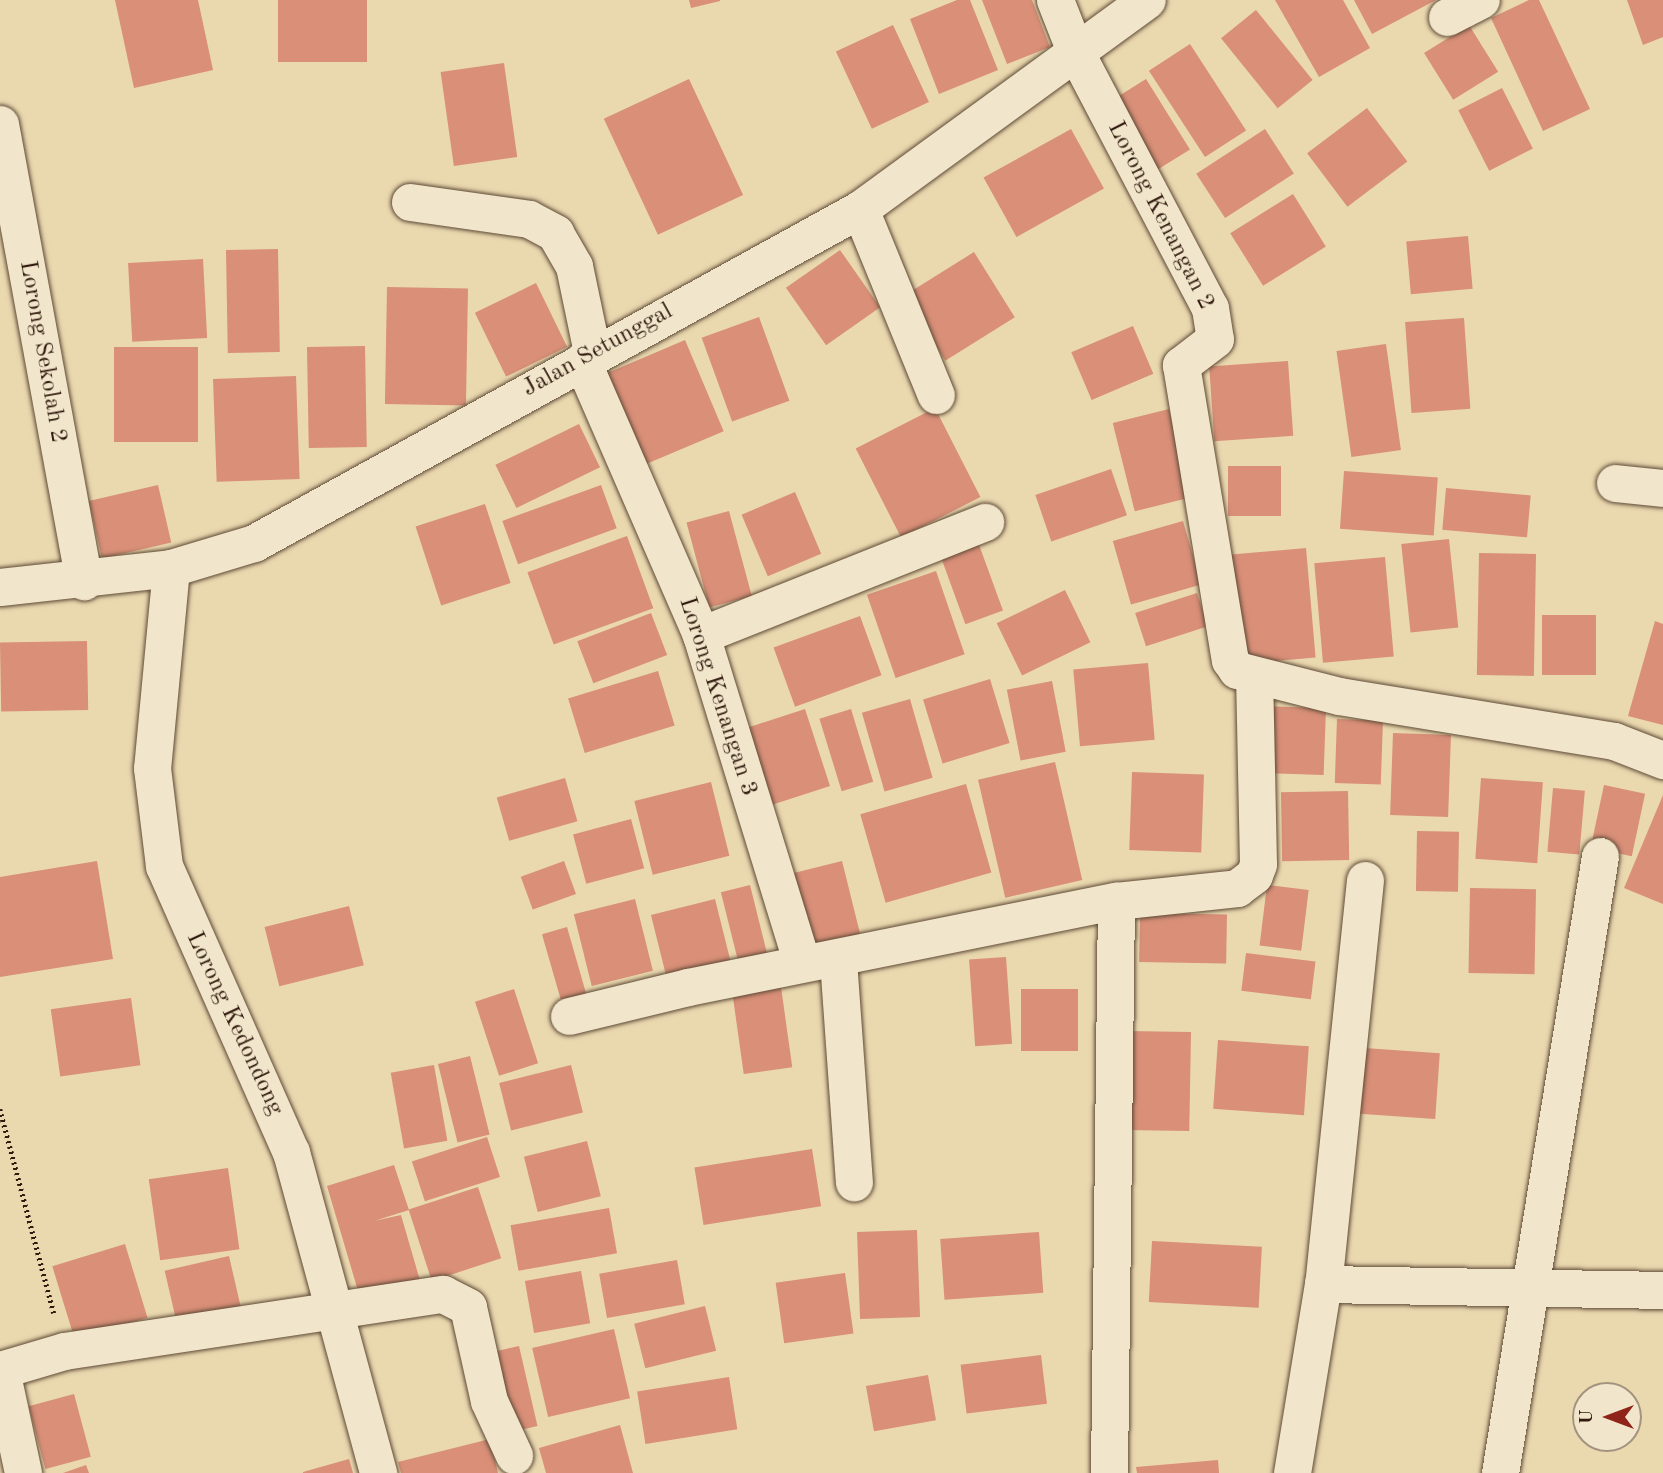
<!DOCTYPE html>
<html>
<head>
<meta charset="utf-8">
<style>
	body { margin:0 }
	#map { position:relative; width:1663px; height:1473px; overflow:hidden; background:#ead8af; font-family:"Old Standard TT",serif }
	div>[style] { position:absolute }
	.building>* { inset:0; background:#d98f78; transform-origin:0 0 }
	.path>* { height:4.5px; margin-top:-2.25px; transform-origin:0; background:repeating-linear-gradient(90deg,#301a0e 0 2px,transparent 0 5.5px) }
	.roads { filter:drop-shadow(0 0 2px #5e4a36) drop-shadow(0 0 2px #5e4a36) }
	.minor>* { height:37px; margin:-18.5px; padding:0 18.5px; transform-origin:18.5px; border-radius:18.5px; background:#f1e6cb }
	span { translate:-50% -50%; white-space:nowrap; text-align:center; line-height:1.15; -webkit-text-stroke:7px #f1e6cb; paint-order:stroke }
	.street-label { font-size:24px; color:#301a0e }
	.north { position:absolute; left:1572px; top:1382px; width:70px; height:70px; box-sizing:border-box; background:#f1e6cb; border:2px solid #a4947f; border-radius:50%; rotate:270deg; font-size:19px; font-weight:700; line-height:28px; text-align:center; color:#301a0e }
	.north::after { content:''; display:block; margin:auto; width:24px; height:32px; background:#8f2418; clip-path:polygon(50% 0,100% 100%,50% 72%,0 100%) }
</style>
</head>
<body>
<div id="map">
	<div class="building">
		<i style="clip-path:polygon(115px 0,198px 0,213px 70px,134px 88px)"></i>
		<i style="left:278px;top:0;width:89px;height:62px"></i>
		<i style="clip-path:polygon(689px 0,720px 0,720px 1px,691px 8px)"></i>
		<i style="clip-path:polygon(957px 0,970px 0,998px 70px,939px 94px,910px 19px)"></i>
		<i style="clip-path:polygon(982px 0,1032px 0,1050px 47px,1007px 64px)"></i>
		<i style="clip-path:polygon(1275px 0,1343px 0,1370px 48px,1319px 77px)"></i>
		<i style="clip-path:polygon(1354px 0,1436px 0,1372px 34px)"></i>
		<i style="clip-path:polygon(1529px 0,1539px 0,1590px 109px,1543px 131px,1491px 18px)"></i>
		<i style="clip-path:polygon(1627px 0,1663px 0,1663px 37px,1643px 45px)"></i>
		<i style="left:1256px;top:10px;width:90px;height:45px;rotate:51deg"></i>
		<i style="left:893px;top:25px;width:85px;height:63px;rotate:65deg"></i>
		<i style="left:1469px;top:25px;width:55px;height:53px;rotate:58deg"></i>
		<i style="left:1190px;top:44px;width:103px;height:49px;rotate:57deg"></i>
		<i style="left:504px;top:63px;width:95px;height:64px;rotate:82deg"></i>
		<i style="left:689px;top:79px;width:128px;height:94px;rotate:65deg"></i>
		<i style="left:1146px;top:79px;width:83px;height:49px;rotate:58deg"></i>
		<i style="left:1502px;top:88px;width:68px;height:49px;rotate:63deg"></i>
		<i style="left:1367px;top:108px;width:67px;height:75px;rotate:53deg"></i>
		<i style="left:1071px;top:129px;width:68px;height:100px;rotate:61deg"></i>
		<i style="left:1265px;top:129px;width:53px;height:82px;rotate:57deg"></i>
		<i style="left:1293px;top:194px;width:62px;height:74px;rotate:58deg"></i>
		<i style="left:1468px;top:236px;width:53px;height:62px;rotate:85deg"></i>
		<i style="left:278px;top:249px;width:103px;height:52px;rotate:89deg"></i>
		<i style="left:840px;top:250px;width:70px;height:66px;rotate:55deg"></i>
		<i style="left:974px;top:252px;width:77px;height:82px;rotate:58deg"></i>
		<i style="left:203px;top:259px;width:79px;height:75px;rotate:87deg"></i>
		<i style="left:536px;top:283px;width:71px;height:68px;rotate:64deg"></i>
		<i style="left:387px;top:287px;width:81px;height:117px;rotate:1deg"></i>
		<i style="left:759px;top:317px;width:89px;height:61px;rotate:70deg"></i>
		<i style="left:1464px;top:318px;width:91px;height:59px;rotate:86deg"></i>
		<i style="left:1133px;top:326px;width:52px;height:67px;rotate:67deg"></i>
		<i style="left:685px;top:340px;width:99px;height:90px;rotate:67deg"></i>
		<i style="left:1386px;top:344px;width:107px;height:50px;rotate:82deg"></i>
		<i style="left:365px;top:346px;width:101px;height:58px;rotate:89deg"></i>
		<i style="left:114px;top:347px;width:84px;height:95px"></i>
		<i style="left:1288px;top:361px;width:75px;height:79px;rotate:86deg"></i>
		<i style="left:296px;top:376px;width:103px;height:83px;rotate:88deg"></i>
		<i style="left:935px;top:408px;width:100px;height:89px;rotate:63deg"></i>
		<i style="left:1169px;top:409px;width:91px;height:58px;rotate:76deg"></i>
		<i style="left:579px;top:424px;width:48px;height:93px;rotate:64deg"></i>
		<i style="left:1228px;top:466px;width:53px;height:50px"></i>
		<i style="left:1111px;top:469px;width:49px;height:80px;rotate:71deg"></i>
		<i style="left:1344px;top:471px;width:94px;height:58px;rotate:4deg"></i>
		<i style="left:158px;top:485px;width:59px;height:71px;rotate:77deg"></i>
		<i style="left:601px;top:485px;width:46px;height:105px;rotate:70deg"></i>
		<i style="left:1446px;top:488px;width:85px;height:42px;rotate:5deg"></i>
		<i style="left:795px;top:492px;width:67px;height:58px;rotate:67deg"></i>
		<i style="left:485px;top:504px;width:83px;height:73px;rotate:72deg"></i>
		<i style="left:729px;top:511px;width:88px;height:44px;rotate:75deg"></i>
		<i style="left:1183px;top:521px;width:66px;height:73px;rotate:74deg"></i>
		<i style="left:627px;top:536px;width:77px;height:106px;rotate:70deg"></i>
		<i style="left:1449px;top:539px;width:89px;height:48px;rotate:84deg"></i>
		<i style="left:978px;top:542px;width:73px;height:40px;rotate:70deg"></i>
		<i style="left:1306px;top:548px;width:110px;height:75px;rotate:85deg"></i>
		<i style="left:1479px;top:553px;width:57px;height:122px;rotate:1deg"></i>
		<i style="left:1385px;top:557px;width:100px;height:71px;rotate:85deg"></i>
		<i style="left:936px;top:571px;width:88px;height:73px;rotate:71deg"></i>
		<i style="left:1065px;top:590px;width:58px;height:76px;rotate:64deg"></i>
		<i style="left:1197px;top:593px;width:35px;height:65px;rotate:72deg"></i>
		<i style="left:651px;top:613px;width:45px;height:79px;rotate:69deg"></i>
		<i style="left:1542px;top:615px;width:54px;height:60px"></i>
		<i style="left:860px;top:616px;width:63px;height:92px;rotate:70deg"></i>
		<i style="clip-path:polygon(1655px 621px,1663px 624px,1663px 725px,1628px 716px)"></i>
		<i style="left:87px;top:641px;width:69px;height:87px;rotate:89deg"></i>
		<i style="left:1148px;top:663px;width:77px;height:75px;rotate:85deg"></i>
		<i style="left:658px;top:671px;width:57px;height:94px;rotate:73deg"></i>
		<i style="left:990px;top:679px;width:67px;height:70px;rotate:73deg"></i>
		<i style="left:1052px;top:681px;width:72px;height:46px;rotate:79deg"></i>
		<i style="left:910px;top:699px;width:82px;height:50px;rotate:74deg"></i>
		<i style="left:1265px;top:706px;width:61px;height:67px;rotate:2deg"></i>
		<i style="left:805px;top:709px;width:81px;height:60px;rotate:72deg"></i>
		<i style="left:851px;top:709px;width:76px;height:33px;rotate:73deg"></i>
		<i style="left:1337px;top:719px;width:46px;height:64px;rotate:2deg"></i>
		<i style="left:1393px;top:733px;width:58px;height:82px;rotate:2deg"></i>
		<i style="left:1055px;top:762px;width:121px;height:79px;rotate:77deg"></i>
		<i style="left:1132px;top:772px;width:72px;height:78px;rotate:2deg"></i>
		<i style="left:565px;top:778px;width:45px;height:71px;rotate:74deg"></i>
		<i style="left:1481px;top:778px;width:62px;height:81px;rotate:4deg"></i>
		<i style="left:711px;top:782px;width:76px;height:79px;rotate:76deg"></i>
		<i style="left:966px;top:784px;width:92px;height:110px;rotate:74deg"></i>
		<i style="left:1604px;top:785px;width:42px;height:64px;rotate:12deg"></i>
		<i style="left:1553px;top:788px;width:32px;height:64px;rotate:5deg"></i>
		<i style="left:1348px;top:791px;width:69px;height:67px;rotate:89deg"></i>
		<i style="clip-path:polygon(1663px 795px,1663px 904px,1624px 888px)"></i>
		<i style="left:631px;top:819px;width:51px;height:60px;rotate:75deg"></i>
		<i style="left:1417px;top:831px;width:42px;height:60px;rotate:1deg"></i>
		<i style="clip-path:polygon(97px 861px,113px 959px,0 977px,0 877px)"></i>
		<i style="left:564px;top:861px;width:35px;height:46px;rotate:70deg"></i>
		<i style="left:842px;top:861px;width:78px;height:60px;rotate:76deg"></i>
		<i style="left:750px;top:885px;width:72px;height:30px;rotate:76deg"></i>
		<i style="left:1267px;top:885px;width:42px;height:61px;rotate:7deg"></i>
		<i style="left:1470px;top:888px;width:66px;height:85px;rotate:1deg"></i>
		<i style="left:635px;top:899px;width:74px;height:63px;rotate:76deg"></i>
		<i style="left:715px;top:899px;width:64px;height:66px;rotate:76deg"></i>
		<i style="left:349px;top:906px;width:61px;height:87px;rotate:76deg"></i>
		<i style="left:1140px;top:913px;width:87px;height:49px;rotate:1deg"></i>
		<i style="left:567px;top:927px;width:75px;height:26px;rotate:74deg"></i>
		<i style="left:1246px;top:953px;width:70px;height:38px;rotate:7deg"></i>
		<i style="left:1006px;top:957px;width:87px;height:37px;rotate:86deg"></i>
		<i style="left:781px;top:987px;width:81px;height:49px;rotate:82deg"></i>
		<i style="left:514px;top:989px;width:78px;height:41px;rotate:72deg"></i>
		<i style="left:1021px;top:989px;width:57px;height:62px"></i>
		<i style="left:131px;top:998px;width:68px;height:81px;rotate:82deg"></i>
		<i style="left:1127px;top:1031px;width:64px;height:99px;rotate:1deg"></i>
		<i style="left:1218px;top:1040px;width:91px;height:69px;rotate:4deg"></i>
		<i style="left:1350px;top:1047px;width:90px;height:66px;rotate:4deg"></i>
		<i style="left:470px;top:1056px;width:81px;height:33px;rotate:76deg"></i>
		<i style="left:434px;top:1065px;width:77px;height:44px;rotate:80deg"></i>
		<i style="left:571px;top:1065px;width:49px;height:74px;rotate:76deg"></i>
		<i style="left:487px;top:1137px;width:42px;height:79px;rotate:72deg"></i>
		<i style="left:587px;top:1141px;width:57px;height:65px;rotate:76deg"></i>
		<i style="left:812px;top:1149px;width:58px;height:119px;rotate:81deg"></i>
		<i style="clip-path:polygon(394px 1165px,409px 1210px,374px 1221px,401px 1215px,421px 1284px,361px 1301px,327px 1186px)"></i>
		<i style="left:228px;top:1168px;width:82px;height:80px;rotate:82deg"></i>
		<i style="left:478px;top:1187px;width:75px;height:73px;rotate:72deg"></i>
		<i style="left:609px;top:1208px;width:46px;height:100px;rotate:80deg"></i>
		<i style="left:917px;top:1230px;width:87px;height:60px;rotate:88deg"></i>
		<i style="left:1039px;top:1232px;width:61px;height:99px;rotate:86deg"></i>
		<i style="left:1152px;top:1241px;width:110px;height:61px;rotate:3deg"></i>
		<i style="left:125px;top:1244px;width:77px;height:76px;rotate:73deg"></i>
		<i style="left:229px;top:1256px;width:58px;height:66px;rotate:77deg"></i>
		<i style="left:677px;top:1260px;width:45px;height:79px;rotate:80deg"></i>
		<i style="left:581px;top:1271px;width:53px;height:57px;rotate:80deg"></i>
		<i style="left:845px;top:1273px;width:61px;height:70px;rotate:82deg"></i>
		<i style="left:705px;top:1306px;width:46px;height:73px;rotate:76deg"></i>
		<i style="left:614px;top:1329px;width:71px;height:84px;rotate:77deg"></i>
		<i style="left:519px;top:1346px;width:82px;height:29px;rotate:77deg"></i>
		<i style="left:1041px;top:1355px;width:49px;height:81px;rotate:83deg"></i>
		<i style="left:928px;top:1375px;width:46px;height:63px;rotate:80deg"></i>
		<i style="left:729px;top:1377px;width:53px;height:93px;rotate:81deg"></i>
		<i style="left:74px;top:1394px;width:65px;height:47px;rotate:75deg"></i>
		<i style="clip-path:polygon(620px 1425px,633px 1473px,546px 1473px,539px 1448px)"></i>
		<i style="clip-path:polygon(490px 1439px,498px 1473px,401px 1473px,398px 1462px)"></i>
		<i style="clip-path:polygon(349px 1459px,353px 1473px,303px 1473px,303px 1472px)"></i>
		<i style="clip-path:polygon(1218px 1460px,1219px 1473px,1137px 1473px,1136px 1467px)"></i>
		<i style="clip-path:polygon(86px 1465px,89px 1473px,63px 1473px)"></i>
	</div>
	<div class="path">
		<i style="left:0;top:1109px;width:211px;rotate:75.2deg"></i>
	</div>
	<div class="roads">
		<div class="minor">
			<i style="left:1055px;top:0;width:55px;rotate:68.6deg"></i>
			<i style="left:1075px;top:51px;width:290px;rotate:62.3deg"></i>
			<i style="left:1210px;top:308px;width:31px;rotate:81deg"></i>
			<i style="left:1215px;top:339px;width:43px;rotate:142.6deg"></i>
			<i style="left:1181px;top:365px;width:299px;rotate:80.6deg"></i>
			<i style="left:1230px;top:660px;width:12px;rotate:55deg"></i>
			<i style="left:1237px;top:670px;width:105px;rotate:14.3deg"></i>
			<i style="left:1339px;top:696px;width:279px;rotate:9.3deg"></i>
			<i style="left:1614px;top:741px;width:53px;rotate:21.2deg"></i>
			<i style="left:1447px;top:17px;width:38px;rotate:-27deg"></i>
			<i style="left:0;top:124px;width:465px;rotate:79.6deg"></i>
			<i style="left:410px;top:202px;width:120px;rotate:8.1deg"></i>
			<i style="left:529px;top:219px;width:30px;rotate:28deg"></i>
			<i style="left:555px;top:233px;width:38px;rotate:60deg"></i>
			<i style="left:574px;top:266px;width:88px;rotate:78.2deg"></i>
			<i style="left:860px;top:209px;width:201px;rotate:67.8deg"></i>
			<i style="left:582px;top:361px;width:299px;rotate:66.5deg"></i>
			<i style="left:701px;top:635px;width:343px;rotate:72.9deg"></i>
			<i style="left:1615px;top:483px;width:48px;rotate:5.9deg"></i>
			<i style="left:171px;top:568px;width:201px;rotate:95.4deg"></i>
			<i style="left:152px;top:768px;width:99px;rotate:83deg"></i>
			<i style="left:164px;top:866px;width:313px;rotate:66.1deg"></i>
			<i style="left:291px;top:1152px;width:333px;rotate:74.8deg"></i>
			<i style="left:0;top:587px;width:172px;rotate:-6.3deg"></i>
			<i style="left:171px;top:568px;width:87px;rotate:-16.8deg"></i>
			<i style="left:254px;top:543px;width:692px;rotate:-28.86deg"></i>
			<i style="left:860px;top:209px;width:355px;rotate:-36.1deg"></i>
			<i style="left:701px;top:635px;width:306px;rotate:-21.7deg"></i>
			<i style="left:1365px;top:880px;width:406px;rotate:95.9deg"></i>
			<i style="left:1323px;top:1284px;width:340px;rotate:1deg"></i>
			<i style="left:838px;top:960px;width:223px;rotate:85.9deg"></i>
			<i style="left:569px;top:1016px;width:122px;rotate:-13.7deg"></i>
			<i style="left:688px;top:987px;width:437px;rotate:-11.4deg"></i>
			<i style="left:1116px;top:901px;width:122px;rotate:-6.1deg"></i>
			<i style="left:1237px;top:888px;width:21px;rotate:-37deg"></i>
			<i style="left:1254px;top:875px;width:12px;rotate:-70deg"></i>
			<i style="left:1258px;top:864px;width:188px;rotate:-91.2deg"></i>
			<i style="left:0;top:1370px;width:67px;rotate:-16.5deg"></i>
			<i style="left:64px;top:1351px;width:383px;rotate:-8.6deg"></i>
			<i style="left:443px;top:1294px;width:28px;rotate:27deg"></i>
			<i style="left:468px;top:1307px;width:96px;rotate:77.4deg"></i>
			<i style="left:489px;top:1401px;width:60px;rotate:65.2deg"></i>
			<i style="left:1px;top:1370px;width:105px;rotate:77.9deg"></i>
			<i style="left:1109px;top:1473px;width:572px;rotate:-89.3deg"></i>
			<i style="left:1292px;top:1473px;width:192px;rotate:-80.7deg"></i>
			<i style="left:1500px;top:1473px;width:625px;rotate:-80.79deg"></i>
		</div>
	</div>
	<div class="street-label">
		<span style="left:1160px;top:216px;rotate:63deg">Lorong Kenangan 2</span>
		<span style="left:598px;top:351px;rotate:-29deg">Jalan Setunggal</span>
		<span style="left:42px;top:352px;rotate:80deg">Lorong Sekolah 2</span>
		<span style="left:717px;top:697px;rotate:72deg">Lorong Kenangan 3</span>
		<span style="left:234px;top:1024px;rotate:65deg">Lorong Kedondong</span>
	</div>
	<div class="north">U</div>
</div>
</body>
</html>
